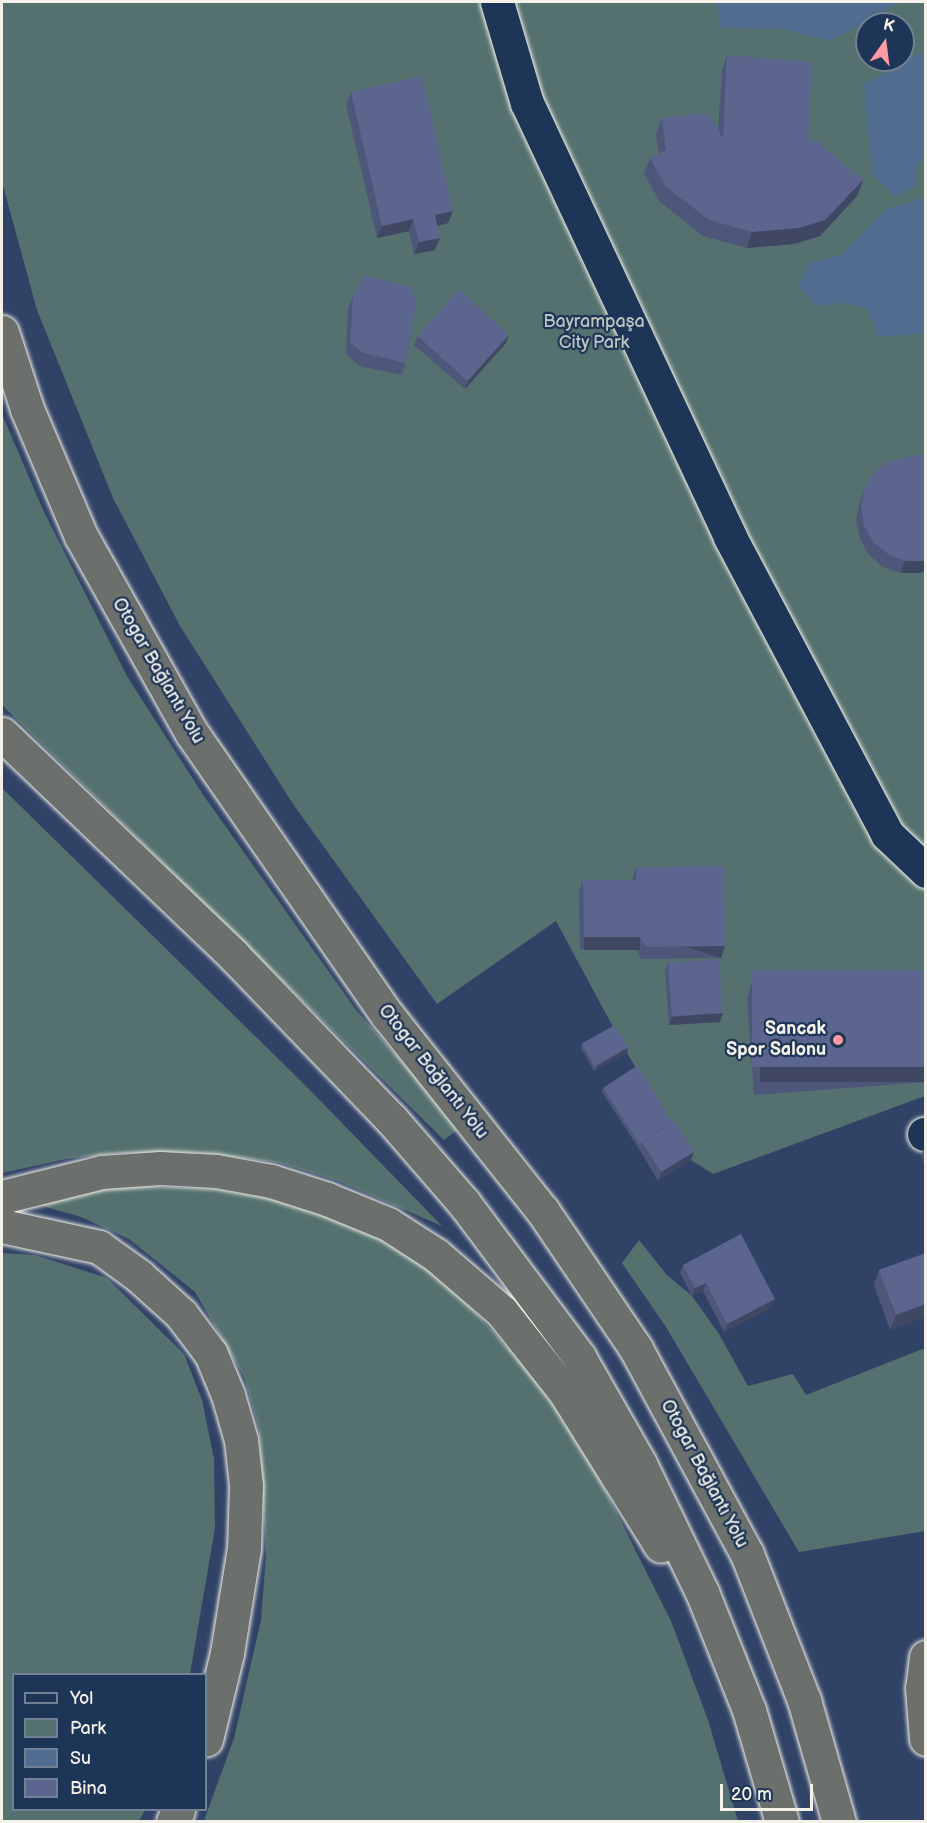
<!DOCTYPE html>
<html>
<head>
<meta charset="utf-8">
<style>
	body { margin:0 }
	#map { position:relative; width:927px; height:1823px; overflow:hidden; background:#304367; font-family:"Balsamiq Sans",sans-serif }
	div>[style] { position:absolute }
	.green>* { inset:0; background:#54716f }
	.water>* { inset:0; background:#506d8f }
	.roads { filter:drop-shadow(0 0 2px #f4f1e8) drop-shadow(0 0 2px #f4f1e8) }
	.minor>* { height:33px; margin:-16.5px; padding:0 16.5px; transform-origin:16.5px; border-radius:16.5px; background:#1d3557 }
	.highway>* { height:33px; margin:-16.5px; padding:0 16.5px; transform-origin:16.5px; border-radius:16.5px; background:#6b706d }
	.wall>* { inset:0; background:#4e5779 }
	.shaded-wall>* { inset:0; background:#404763; transform-origin:0 0 }
	.building>* { inset:0; background:#5b658d; transform-origin:0 0 }
	.dots>* { width:16px; height:16px; translate:-50% -50%; box-sizing:border-box; border:3px solid #1d3557; border-radius:50% }
	span { translate:-50% -50%; white-space:nowrap; text-align:center; line-height:1.15; -webkit-text-stroke:4.5px #1d3557; paint-order:stroke }
	.park-label { font-size:18px; color:#bcc4be }
	.street-label { font-size:18px; color:#f4f1e8 }
	.poi-label { font-size:18px; color:#f4f1e8; font-weight:700 }
	.right { translate:-100% -50%; text-align:right }
	.frame { position:absolute; inset:0; border:3px solid #f4f1e8; pointer-events:none }
	.legend { position:absolute; left:12px; top:1673px; width:195px; height:138px; box-sizing:border-box; background:#1d3557; border:2px solid #738091; margin:0; padding:8px 10px; list-style:none; font-size:18px; color:#f4f1e8 }
	.legend li { display:flex; align-items:center; gap:12px; height:30px }
	.legend b { width:30px; border:2px solid #738091 }
	.north { position:absolute; left:855px; top:12px; width:60px; height:60px; box-sizing:border-box; background:#1d3557; border:2px solid #738091; border-radius:50%; rotate:14deg; font-size:16px; font-weight:700; line-height:24px; text-align:center; color:#f4f1e8 }
	.north::after { content:''; display:block; margin:auto; width:21px; height:27px; background:#ff9aa2; clip-path:polygon(50% 0,100% 100%,50% 72%,0 100%) }
	.scale { position:absolute; left:720px; top:1784px; width:93px; height:27px; box-sizing:border-box; border:3px solid #f4f1e8; border-top:0; padding-left:8px; font-size:18px; line-height:21px; white-space:nowrap; color:#f4f1e8; -webkit-text-stroke:4px #1d3557; paint-order:stroke }
</style>
</head>
<body>
<div id="map">
	<div class="green">
		<i style="clip-path:polygon(evenodd,2px 2px,925px 2px,925px 1096px,713px 1174px,691px 1160px,627px 1053px,556px 921px,437px 1004px,293px 804px,180px 626px,113px 498px,37px 310px,2px 182px,2px 2px,867px 24px,903px 24px,903px 60px,867px 60px,867px 24px)"></i>
		<i style="clip-path:polygon(2px 414px,44px 512px,128px 678px,204px 796px,356px 1010px,461px 1127px,444px 1140px,2px 705px)"></i>
		<i style="clip-path:polygon(2px 788px,306px 1086px,442px 1226px,338px 1181px,280px 1163px,203px 1153px,118px 1153px,66px 1159px,2px 1173px)"></i>
		<i style="clip-path:polygon(126px 1186px,216px 1189px,284px 1201px,344px 1222px,398px 1247px,443px 1277px,528px 1370px,582px 1444px,671px 1621px,708px 1720px,738px 1821px,204px 1821px,234px 1738px,261px 1620px,266px 1555px,259px 1429px,244px 1377px,195px 1292px,129px 1239px,81px 1217px,39px 1205px,74px 1194px)"></i>
		<i style="clip-path:polygon(639px 1240px,667px 1275px,692px 1296px,719px 1334px,748px 1386px,793px 1374px,806px 1395px,925px 1348px,925px 1531px,799px 1552px,666px 1327px,622px 1263px)"></i>
		<i style="clip-path:polygon(2px 1253px,35px 1255px,107px 1278px,184px 1354px,202px 1400px,214px 1459px,215px 1528px,190px 1674px,14px 1674px,14px 1810px,145px 1810px,139px 1821px,2px 1821px)"></i>
	</div>
	<div class="water">
		<i style="clip-path:polygon(717px 2px,901px 2px,830px 41px,782px 29px,721px 28px)"></i>
		<i style="clip-path:polygon(903px 47px,913px 57px,925px 52px,925px 153px,916px 168px,916px 186px,895px 197px,872px 174px,864px 84px,895px 69px,888px 60px,903px 60px)"></i>
		<i style="clip-path:polygon(925px 197px,925px 333px,879px 337px,866px 308px,845px 303px,815px 306px,799px 285px,808px 264px,842px 254px,885px 210px)"></i>
	</div>
	<div class="roads">
		<div class="minor">
			<i style="left:497px;top:2px;width:105px;rotate:73.5deg"></i>
			<i style="left:527px;top:103px;width:479px;rotate:64.9deg"></i>
			<i style="left:730px;top:537px;width:336px;rotate:62.1deg"></i>
			<i style="left:887px;top:834px;width:54px;rotate:43.5deg"></i>
			<i style="left:924px;top:1134px;width:2px"></i>
		</div>
		<div class="highway">
			<i style="left:2px;top:332px;width:81px;rotate:72deg"></i>
			<i style="left:27px;top:409px;width:138px;rotate:67deg"></i>
			<i style="left:81px;top:536px;width:225px;rotate:60.7deg"></i>
			<i style="left:191px;top:732px;width:346px;rotate:55.3deg"></i>
			<i style="left:388px;top:1016px;width:248px;rotate:51.6deg"></i>
			<i style="left:542px;top:1210px;width:168px;rotate:55.9deg"></i>
			<i style="left:636px;top:1349px;width:233px;rotate:61.6deg"></i>
			<i style="left:747px;top:1554px;width:157px;rotate:68.7deg"></i>
			<i style="left:804px;top:1700px;width:127px;rotate:74deg"></i>
			<i style="left:2px;top:734px;width:321px;rotate:43.7deg"></i>
			<i style="left:234px;top:956px;width:228px;rotate:46.1deg"></i>
			<i style="left:392px;top:1120px;width:110px;rotate:49.1deg"></i>
			<i style="left:464px;top:1203px;width:192px;rotate:53.2deg"></i>
			<i style="left:579px;top:1357px;width:123px;rotate:60.3deg"></i>
			<i style="left:640px;top:1464px;width:142px;rotate:64.2deg"></i>
			<i style="left:702px;top:1592px;width:127px;rotate:68.3deg"></i>
			<i style="left:749px;top:1710px;width:117px;rotate:73.6deg"></i>
			<i style="left:2px;top:1197px;width:103px;rotate:-14deg"></i>
			<i style="left:102px;top:1172px;width:58px;rotate:-3.9deg"></i>
			<i style="left:160px;top:1168px;width:56px;rotate:3.1deg"></i>
			<i style="left:216px;top:1171px;width:56px;rotate:10.3deg"></i>
			<i style="left:271px;top:1181px;width:59px;rotate:17.8deg"></i>
			<i style="left:327px;top:1199px;width:66px;rotate:22.3deg"></i>
			<i style="left:388px;top:1224px;width:57px;rotate:32.9deg"></i>
			<i style="left:436px;top:1255px;width:87px;rotate:40.8deg"></i>
			<i style="left:502px;top:1312px;width:102px;rotate:51.8deg"></i>
			<i style="left:565px;top:1392px;width:181px;rotate:58.1deg"></i>
			<i style="left:2px;top:1226px;width:99px;rotate:12.2deg"></i>
			<i style="left:99px;top:1247px;width:49px;rotate:35.9deg"></i>
			<i style="left:139px;top:1276px;width:57px;rotate:42.1deg"></i>
			<i style="left:181px;top:1314px;width:50px;rotate:53.1deg"></i>
			<i style="left:211px;top:1354px;width:44px;rotate:67.5deg"></i>
			<i style="left:228px;top:1395px;width:47px;rotate:73.9deg"></i>
			<i style="left:241px;top:1440px;width:45px;rotate:83.7deg"></i>
			<i style="left:246px;top:1485px;width:63px;rotate:91.8deg"></i>
			<i style="left:244px;top:1548px;width:106px;rotate:99.2deg"></i>
			<i style="left:227px;top:1653px;width:89px;rotate:103.7deg"></i>
			<i style="left:926px;top:1657px;width:31px;rotate:97deg"></i>
			<i style="left:922px;top:1688px;width:51px;rotate:85.5deg"></i>
			<i style="left:173px;top:1822px;width:13px;rotate:-67deg"></i>
		</div>
	</div>
	<div class="wall">
		<i style="clip-path:polygon(727px 55px,808px 141px,863px 180px,857px 196px,820px 236px,794px 244px,747px 248px,703px 236px,660px 202px,644px 174px,650px 158px,659px 154px,656px 134px,662px 118px,718px 131px,722px 70px)"></i>
		<i style="clip-path:polygon(351px 92px,453px 211px,448px 223px,437px 226px,435px 250px,414px 254px,409px 231px,377px 238px,346px 104px)"></i>
		<i style="clip-path:polygon(353px 296px,406px 363px,402px 375px,359px 366px,346px 354px,348px 308px)"></i>
		<i style="clip-path:polygon(418px 336px,506px 343px,465px 389px,414px 345px)"></i>
		<i style="clip-path:polygon(864px 490px,920px 573px,901px 573px,883px 567px,869px 555px,860px 539px,856px 520px,860px 502px)"></i>
		<i style="clip-path:polygon(636px 867px,721px 958px,641px 959px,636px 949px,580px 949px,579px 892px,583px 880px,632px 880px)"></i>
		<i style="clip-path:polygon(668px 962px,720px 1022px,669px 1025px,665px 971px)"></i>
		<i style="clip-path:polygon(926px 970px,926px 1082px,754px 1095px,747px 998px,752px 983px)"></i>
		<i style="clip-path:polygon(582px 1043px,627px 1053px,594px 1071px,581px 1048px)"></i>
		<i style="clip-path:polygon(603px 1088px,691px 1160px,658px 1181px,639px 1149px,602px 1092px)"></i>
		<i style="clip-path:polygon(926px 1143px,926px 1168px,921px 1156px)"></i>
		<i style="clip-path:polygon(926px 1253px,890px 1330px,874px 1285px,879px 1270px)"></i>
		<i style="clip-path:polygon(683px 1265px,775px 1299px,772px 1307px,724px 1332px,703px 1291px,692px 1296px,680px 1273px)"></i>
	</div>
	<div class="shaded-wall">
		<i style="clip-path:polygon(863px 180px,857px 196px,820px 236px,794px 244px,747px 248px,752px 232px)"></i>
		<i style="clip-path:polygon(453px 211px,448px 223px,430px 228px,435px 215px)"></i>
		<i style="clip-path:polygon(413px 219px,409px 231px,377px 238px,382px 226px)"></i>
		<i style="clip-path:polygon(440px 238px,435px 250px,414px 254px,419px 242px)"></i>
		<i style="clip-path:polygon(509px 335px,506px 343px,465px 389px,468px 381px)"></i>
		<i style="clip-path:polygon(905px 561px,926px 561px,926px 571px,920px 573px,901px 573px)"></i>
		<i style="left:584px;top:937px;width:56px;height:13px"></i>
		<i style="left:725px;top:946px;width:13px;height:79px;rotate:108deg"></i>
		<i style="clip-path:polygon(723px 1013px,720px 1022px,669px 1025px,672px 1017px)"></i>
		<i style="clip-path:polygon(628px 1048px,627px 1053px,594px 1071px,596px 1067px)"></i>
		<i style="left:926px;top:1067px;width:15px;height:166px;rotate:90deg"></i>
		<i style="clip-path:polygon(694px 1152px,691px 1160px,658px 1181px,661px 1172px)"></i>
		<i style="clip-path:polygon(706px 1283px,703px 1291px,692px 1296px,695px 1288px)"></i>
		<i style="clip-path:polygon(775px 1299px,772px 1307px,724px 1332px,727px 1324px)"></i>
		<i style="clip-path:polygon(926px 1304px,926px 1317px,890px 1330px,896px 1315px)"></i>
	</div>
	<div class="building">
		<i style="clip-path:polygon(727px 55px,812px 62px,808px 141px,817px 141px,863px 180px,825px 220px,799px 228px,752px 232px,709px 220px,666px 187px,650px 158px,666px 150px,662px 118px,709px 113px,723px 139px)"></i>
		<i style="clip-path:polygon(422px 76px,453px 211px,435px 215px,440px 238px,419px 242px,413px 219px,382px 226px,351px 92px)"></i>
		<i style="clip-path:polygon(364px 275px,411px 287px,416px 301px,406px 363px,363px 353px,350px 342px,353px 296px)"></i>
		<i style="left:459px;top:290px;width:67px;height:62px;rotate:42deg"></i>
		<i style="clip-path:polygon(920px 454px,926px 457px,926px 561px,905px 561px,888px 554px,874px 543px,864px 526px,861px 508px,864px 490px,873px 474px,887px 462px)"></i>
		<i style="clip-path:polygon(724px 866px,725px 946px,646px 947px,640px 937px,584px 937px,583px 880px,636px 880px,636px 867px)"></i>
		<i style="left:719px;top:959px;width:54px;height:51px;rotate:86deg"></i>
		<i style="left:926px;top:970px;width:97px;height:174px;rotate:90deg"></i>
		<i style="left:615px;top:1025px;width:26px;height:38px;rotate:61deg"></i>
		<i style="clip-path:polygon(638px 1065px,672px 1123px,642px 1141px,640px 1145px,603px 1088px)"></i>
		<i style="left:675px;top:1121px;width:36px;height:39px;rotate:58deg"></i>
		<i style="clip-path:polygon(741px 1234px,775px 1299px,727px 1324px,706px 1283px,695px 1288px,683px 1265px)"></i>
		<i style="clip-path:polygon(926px 1253px,926px 1304px,896px 1315px,879px 1270px)"></i>
	</div>
	<div class="dots">
		<i style="left:838px;top:1040px;background:#ff9aa2"></i>
	</div>
	<div class="park-label">
		<span style="left:594px;top:333px">Bayrampaşa<br>City Park</span>
	</div>
	<div class="street-label">
		<span style="left:158px;top:671px;rotate:60deg">Otogar Bağlantı Yolu</span>
		<span style="left:433px;top:1072px;rotate:52deg">Otogar Bağlantı Yolu</span>
		<span style="left:704px;top:1474px;rotate:62deg">Otogar Bağlantı Yolu</span>
	</div>
	<div class="poi-label">
		<span class="right" style="left:826px;top:1040px">Sancak<br>Spor Salonu</span>
	</div>
	<div class="frame"></div>
	<ul class="legend">
	<li><b style="height:8px;background:#1d3557"></b>Yol</li>
	<li><b style="height:16px;background:#54716f"></b>Park</li>
	<li><b style="height:16px;background:#506d8f"></b>Su</li>
	<li><b style="height:16px;background:#5b658d"></b>Bina</li>
	</ul>
	<div class="north">K</div>
	<div class="scale">20 m</div>
</div>
</body>
</html>
